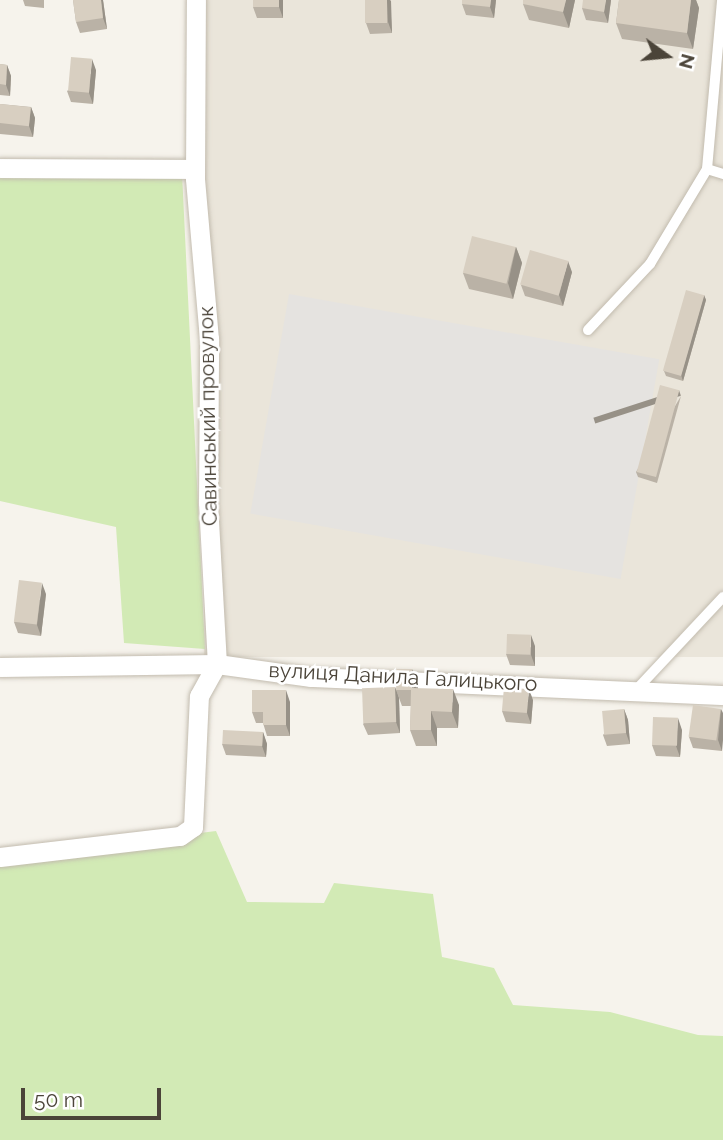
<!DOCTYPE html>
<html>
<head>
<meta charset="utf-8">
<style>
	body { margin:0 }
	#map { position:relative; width:723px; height:1140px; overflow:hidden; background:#f6f3ec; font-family:Raleway,sans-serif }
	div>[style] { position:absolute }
	.residential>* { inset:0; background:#eae5da; transform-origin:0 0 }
	.green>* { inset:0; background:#d2eab5 }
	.parking>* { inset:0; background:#e5e3e0; transform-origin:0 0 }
	.roads { filter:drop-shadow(0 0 2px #c2bbae) drop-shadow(0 0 2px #c2bbae) }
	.service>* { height:10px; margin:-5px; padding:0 5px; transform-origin:5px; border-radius:5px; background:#fff }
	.minor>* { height:19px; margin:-9.5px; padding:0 9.5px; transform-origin:9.5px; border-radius:9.5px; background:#fff }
	.wall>* { inset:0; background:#bab2a6 }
	.shaded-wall>* { inset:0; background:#979187; transform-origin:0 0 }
	.building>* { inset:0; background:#d8cfc1; transform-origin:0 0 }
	span { translate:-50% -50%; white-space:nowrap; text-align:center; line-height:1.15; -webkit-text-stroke:5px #fff; paint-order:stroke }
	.street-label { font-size:21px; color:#4b4439 }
	.north { position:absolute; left:632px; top:21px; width:70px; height:70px; -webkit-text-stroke:5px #fff; paint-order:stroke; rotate:105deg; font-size:19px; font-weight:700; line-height:28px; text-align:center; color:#4b4439 }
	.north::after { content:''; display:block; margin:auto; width:24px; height:32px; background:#4b4439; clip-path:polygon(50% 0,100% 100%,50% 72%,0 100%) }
	.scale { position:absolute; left:21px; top:1088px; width:140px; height:32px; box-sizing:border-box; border:4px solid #4b4439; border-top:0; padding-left:9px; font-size:21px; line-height:24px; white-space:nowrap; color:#4b4439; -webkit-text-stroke:5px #fff; paint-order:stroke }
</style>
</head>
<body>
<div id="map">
	<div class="residential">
		<i style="left:204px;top:0;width:519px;height:657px"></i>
	</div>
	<div class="green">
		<i style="clip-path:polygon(0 173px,182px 173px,205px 649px,124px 643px,116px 527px,0 501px)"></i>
		<i style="clip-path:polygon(216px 831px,247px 902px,324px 903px,334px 883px,433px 894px,442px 957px,494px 968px,513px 1005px,610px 1012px,698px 1035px,723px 1036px,723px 1140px,0 1140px,0 858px)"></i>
	</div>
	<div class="parking">
		<i style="left:289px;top:294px;width:376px;height:223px;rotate:10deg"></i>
	</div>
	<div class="roads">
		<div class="service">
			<i style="left:707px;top:169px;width:170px;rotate:-84.9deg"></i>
			<i style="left:588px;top:330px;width:91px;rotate:-46.8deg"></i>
			<i style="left:650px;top:264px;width:111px;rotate:-59deg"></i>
			<i style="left:707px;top:169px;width:17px;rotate:17deg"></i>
			<i style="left:637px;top:689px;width:126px;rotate:-46.9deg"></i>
		</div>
		<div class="minor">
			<i style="left:0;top:168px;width:195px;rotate:0.3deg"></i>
			<i style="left:0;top:667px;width:217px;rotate:-0.8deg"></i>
			<i style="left:217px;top:664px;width:95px;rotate:7.9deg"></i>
			<i style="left:311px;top:677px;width:412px;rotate:2.5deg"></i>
			<i style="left:0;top:857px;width:181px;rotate:-6.7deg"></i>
			<i style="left:180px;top:836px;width:16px;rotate:-35deg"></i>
			<i style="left:193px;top:827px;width:131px;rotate:-87.4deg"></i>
			<i style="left:199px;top:696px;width:37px;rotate:-61deg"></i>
			<i style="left:217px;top:664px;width:162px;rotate:-93.2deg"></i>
			<i style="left:208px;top:502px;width:163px;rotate:-89.6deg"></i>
			<i style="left:209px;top:339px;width:162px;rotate:-95deg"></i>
			<i style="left:195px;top:178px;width:178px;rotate:-89.7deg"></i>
		</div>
	</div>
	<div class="wall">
		<i style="clip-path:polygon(23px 0,44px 0,44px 8px,25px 6px)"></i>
		<i style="clip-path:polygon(73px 0,103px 0,107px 29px,80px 33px,76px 22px)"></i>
		<i style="clip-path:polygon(253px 0,283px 0,283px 18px,257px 18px,253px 7px)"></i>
		<i style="clip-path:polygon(365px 0,390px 0,392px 33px,370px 34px,366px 23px)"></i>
		<i style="clip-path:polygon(496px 0,494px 18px,466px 15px,462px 4px)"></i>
		<i style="clip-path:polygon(575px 0,569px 28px,529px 20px,523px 4px)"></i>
		<i style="clip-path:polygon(611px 0,608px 23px,586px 20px,582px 8px)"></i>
		<i style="clip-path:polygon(619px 0,696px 0,699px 8px,693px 49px,622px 39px,616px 23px)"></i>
		<i style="clip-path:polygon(0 64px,7px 65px,11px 76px,10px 96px,0 95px)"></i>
		<i style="clip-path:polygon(96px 70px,93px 104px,71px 102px,67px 91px)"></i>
		<i style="clip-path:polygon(0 104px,31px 107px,35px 118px,33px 137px,0 134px)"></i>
		<i style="clip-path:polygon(516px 247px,522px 263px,513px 299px,469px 289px,463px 273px)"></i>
		<i style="clip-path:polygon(572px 272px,563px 306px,525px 296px,521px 285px)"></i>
		<i style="clip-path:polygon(704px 295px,706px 300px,683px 381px,666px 376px,664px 371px)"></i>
		<i style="clip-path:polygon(681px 396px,657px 483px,638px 477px,636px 472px)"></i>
		<i style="clip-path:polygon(46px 594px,41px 636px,18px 633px,14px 622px)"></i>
		<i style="clip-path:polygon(535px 646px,535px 666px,510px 665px,506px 654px)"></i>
		<i style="clip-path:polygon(418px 685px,418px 689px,459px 705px,458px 728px,437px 728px,437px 746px,416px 746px,410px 730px,411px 706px,402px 706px,396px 690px)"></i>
		<i style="clip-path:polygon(395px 687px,399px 698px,400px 733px,368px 735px,363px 724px)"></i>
		<i style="clip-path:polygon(533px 700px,531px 724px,506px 722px,502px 711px)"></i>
		<i style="clip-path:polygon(290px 702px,290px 736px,267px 736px,263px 723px,256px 723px,252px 712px)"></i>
		<i style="clip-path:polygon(624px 709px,628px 720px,630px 744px,607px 746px,603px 735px)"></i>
		<i style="clip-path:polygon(721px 709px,722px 751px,693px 748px,689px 737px)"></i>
		<i style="clip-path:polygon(682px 730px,680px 757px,656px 756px,652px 745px)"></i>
		<i style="clip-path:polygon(263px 732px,267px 744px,266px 757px,226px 755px,222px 744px)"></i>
	</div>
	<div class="shaded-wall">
		<i style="clip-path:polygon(101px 0,103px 0,107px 29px,103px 18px)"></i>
		<i style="clip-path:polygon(279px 0,283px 0,283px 18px,279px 7px)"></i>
		<i style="clip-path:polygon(387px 0,390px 0,391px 1px,392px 33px,388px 22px)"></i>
		<i style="clip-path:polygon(491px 0,496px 0,494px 18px,490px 7px)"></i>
		<i style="clip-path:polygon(566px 0,575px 0,569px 28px,563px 12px)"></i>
		<i style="clip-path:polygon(606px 0,611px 0,608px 23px,604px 12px)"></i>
		<i style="clip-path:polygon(691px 0,696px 0,699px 8px,693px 49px,687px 33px)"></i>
		<i style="clip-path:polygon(92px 59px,96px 70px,93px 104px,89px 93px)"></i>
		<i style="clip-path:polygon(7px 65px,11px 76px,10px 96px,6px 85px)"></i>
		<i style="clip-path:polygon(31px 107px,35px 118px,33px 137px,29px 126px)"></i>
		<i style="clip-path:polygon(516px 247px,522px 263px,513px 299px,508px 283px)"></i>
		<i style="clip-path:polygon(568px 261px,572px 272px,563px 306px,559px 295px)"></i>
		<i style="clip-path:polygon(704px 295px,706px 300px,683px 381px,681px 375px)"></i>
		<i style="left:679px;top:390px;width:6px;height:90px;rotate:72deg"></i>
		<i style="clip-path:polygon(42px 583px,46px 594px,41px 636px,37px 625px)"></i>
		<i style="clip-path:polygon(531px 635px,535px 646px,535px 666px,531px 655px)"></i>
		<i style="clip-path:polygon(412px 669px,418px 685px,418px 705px,412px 688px)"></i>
		<i style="clip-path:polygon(395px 687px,399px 698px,400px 733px,396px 722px)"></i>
		<i style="clip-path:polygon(453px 689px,459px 705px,458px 728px,452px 712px)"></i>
		<i style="clip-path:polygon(529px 689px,533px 700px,531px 724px,527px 713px)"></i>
		<i style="clip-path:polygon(286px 690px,290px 702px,290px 736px,286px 725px)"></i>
		<i style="clip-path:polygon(624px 709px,628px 720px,630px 744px,626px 733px)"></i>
		<i style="clip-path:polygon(721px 709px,723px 713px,723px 740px,722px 751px,718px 740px)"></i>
		<i style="clip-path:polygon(431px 711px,437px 728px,437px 746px,431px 730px)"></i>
		<i style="clip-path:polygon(678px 718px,682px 730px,680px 757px,676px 746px)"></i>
		<i style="clip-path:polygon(263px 732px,267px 744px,266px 757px,262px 746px)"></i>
	</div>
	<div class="building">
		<i style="clip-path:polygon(73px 0,101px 0,103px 18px,76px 22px)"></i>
		<i style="left:253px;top:0;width:26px;height:7px"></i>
		<i style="left:365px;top:0;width:22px;height:23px"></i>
		<i style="clip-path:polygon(462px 0,491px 0,490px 7px,462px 4px)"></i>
		<i style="clip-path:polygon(523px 0,566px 0,563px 12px,523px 4px)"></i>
		<i style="clip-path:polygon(583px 0,606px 0,604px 12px,582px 8px)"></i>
		<i style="clip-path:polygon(619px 0,691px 0,687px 33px,616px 23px)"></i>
		<i style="left:71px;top:57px;width:21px;height:34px;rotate:5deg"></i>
		<i style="clip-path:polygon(0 64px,7px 65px,6px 85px,0 84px)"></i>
		<i style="left:0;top:104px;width:31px;height:19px;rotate:6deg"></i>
		<i style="left:472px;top:236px;width:45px;height:38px;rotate:14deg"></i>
		<i style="left:530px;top:250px;width:40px;height:36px;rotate:16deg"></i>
		<i style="left:686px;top:290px;width:19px;height:84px;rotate:16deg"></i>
		<i style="left:660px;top:385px;width:20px;height:90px;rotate:15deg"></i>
		<i style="left:19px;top:580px;width:23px;height:42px;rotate:7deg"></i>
		<i style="left:507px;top:634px;width:24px;height:20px;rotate:2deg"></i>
		<i style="clip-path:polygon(397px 669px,412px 669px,412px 688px,453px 689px,452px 712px,431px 711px,431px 730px,410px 730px,411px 690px,396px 690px)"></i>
		<i style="left:395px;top:687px;width:35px;height:33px;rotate:88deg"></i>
		<i style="left:504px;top:687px;width:25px;height:24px;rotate:5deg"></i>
		<i style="clip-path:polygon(252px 690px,286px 690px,286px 725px,263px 725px,263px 712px,252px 712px)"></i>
		<i style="left:693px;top:705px;width:28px;height:32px;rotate:8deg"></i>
		<i style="left:624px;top:709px;width:24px;height:22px;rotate:85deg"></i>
		<i style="left:653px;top:717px;width:25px;height:28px;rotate:2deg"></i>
		<i style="left:223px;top:730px;width:40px;height:14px;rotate:3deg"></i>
	</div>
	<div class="street-label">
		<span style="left:208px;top:416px;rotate:-91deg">Савинський провулок</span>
		<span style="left:403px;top:677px;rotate:3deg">вулиця Данила Галицького</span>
	</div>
	<div class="north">N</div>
	<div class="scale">50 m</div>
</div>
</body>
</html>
